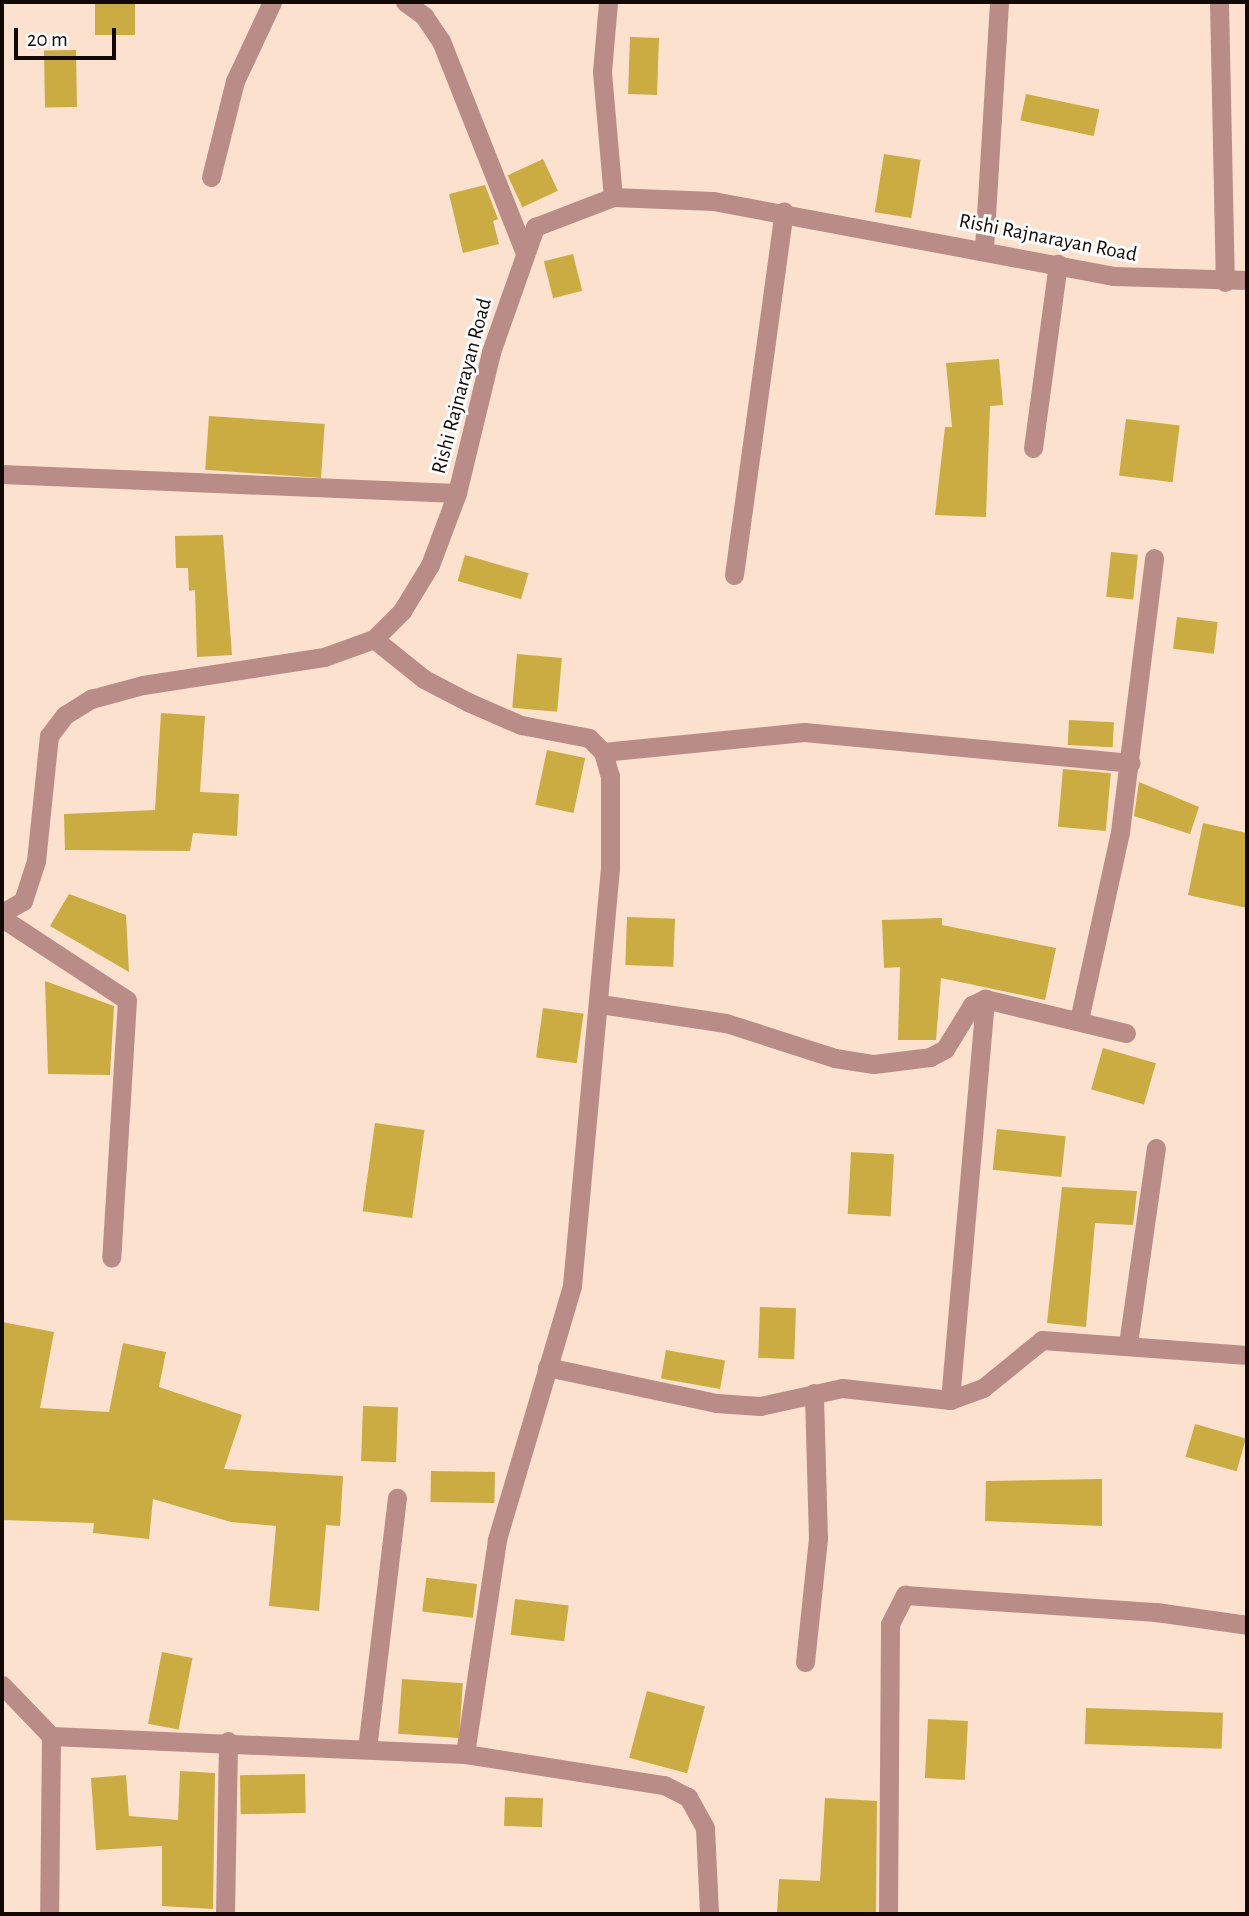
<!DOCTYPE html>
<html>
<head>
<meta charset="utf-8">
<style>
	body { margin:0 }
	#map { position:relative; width:1249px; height:1916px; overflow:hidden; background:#fbe1ce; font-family:"Alegreya Sans",sans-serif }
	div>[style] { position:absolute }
	.building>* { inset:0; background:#cbac42; transform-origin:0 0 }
	.minor>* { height:19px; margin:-9.5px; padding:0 9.5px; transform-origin:9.5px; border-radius:9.5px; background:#ba8c88 }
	span { translate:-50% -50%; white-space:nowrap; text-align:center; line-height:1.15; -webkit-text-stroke:6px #fff; paint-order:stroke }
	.street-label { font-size:21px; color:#120904 }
	.frame { position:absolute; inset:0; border:4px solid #120904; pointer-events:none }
	.scale { position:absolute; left:14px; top:28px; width:102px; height:32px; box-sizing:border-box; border:4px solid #120904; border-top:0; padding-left:9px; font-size:21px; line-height:24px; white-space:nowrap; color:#120904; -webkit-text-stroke:5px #fff; paint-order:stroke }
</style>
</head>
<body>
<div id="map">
	<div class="building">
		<i style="left:95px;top:2px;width:40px;height:33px"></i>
		<i style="left:630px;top:37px;width:29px;height:57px;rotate:2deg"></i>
		<i style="left:76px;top:50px;width:57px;height:32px;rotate:89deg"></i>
		<i style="left:1026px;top:94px;width:75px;height:27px;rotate:12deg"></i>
		<i style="left:884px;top:154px;width:37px;height:59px;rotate:9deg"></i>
		<i style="left:543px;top:159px;width:35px;height:39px;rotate:65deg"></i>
		<i style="clip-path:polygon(485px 185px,498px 219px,493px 221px,499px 244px,463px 253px,449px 194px)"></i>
		<i style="left:573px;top:254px;width:38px;height:30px;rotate:76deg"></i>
		<i style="clip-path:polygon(999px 359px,1003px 405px,990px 406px,986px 517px,935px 515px,945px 427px,952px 427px,946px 363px)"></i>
		<i style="left:209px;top:416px;width:116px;height:54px;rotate:4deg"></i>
		<i style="left:1126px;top:419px;width:54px;height:57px;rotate:7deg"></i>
		<i style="clip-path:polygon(223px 535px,232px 655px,197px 657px,195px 590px,189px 591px,188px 568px,176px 568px,175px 536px)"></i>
		<i style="left:1111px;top:552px;width:27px;height:45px;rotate:6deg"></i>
		<i style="left:465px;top:555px;width:66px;height:27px;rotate:16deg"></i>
		<i style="left:1177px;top:617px;width:41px;height:32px;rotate:7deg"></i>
		<i style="left:517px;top:654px;width:45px;height:54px;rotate:5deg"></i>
		<i style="clip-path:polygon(161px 713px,205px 716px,200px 792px,239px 794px,237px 836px,193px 833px,190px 851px,65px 850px,64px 814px,155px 810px)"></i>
		<i style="left:1069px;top:720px;width:45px;height:25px;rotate:3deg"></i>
		<i style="left:547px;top:750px;width:39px;height:56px;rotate:12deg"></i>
		<i style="left:1063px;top:769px;width:48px;height:58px;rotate:5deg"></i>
		<i style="clip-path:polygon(1139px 782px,1199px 807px,1190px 834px,1134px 816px)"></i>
		<i style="clip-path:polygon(1203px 823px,1247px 833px,1247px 908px,1188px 895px)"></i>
		<i style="clip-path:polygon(69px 894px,126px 915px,129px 972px,50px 926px)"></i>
		<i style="left:627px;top:917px;width:48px;height:48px;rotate:2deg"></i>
		<i style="clip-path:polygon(942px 918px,942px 925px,1056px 948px,1045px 1000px,941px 978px,936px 1040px,898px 1040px,900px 967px,884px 968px,882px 920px)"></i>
		<i style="clip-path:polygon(45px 981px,114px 1006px,110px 1075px,48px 1074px)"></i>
		<i style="left:543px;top:1008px;width:41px;height:50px;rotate:8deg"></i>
		<i style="left:1103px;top:1048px;width:55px;height:43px;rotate:16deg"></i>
		<i style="left:375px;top:1123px;width:50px;height:89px;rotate:8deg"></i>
		<i style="left:997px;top:1129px;width:69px;height:41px;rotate:6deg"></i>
		<i style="left:851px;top:1152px;width:43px;height:62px;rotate:3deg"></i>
		<i style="clip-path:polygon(1062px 1187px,1137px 1191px,1133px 1225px,1095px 1223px,1086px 1327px,1047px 1323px)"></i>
		<i style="left:760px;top:1307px;width:36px;height:51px;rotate:2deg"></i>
		<i style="clip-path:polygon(2px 1322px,54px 1332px,40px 1408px,109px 1412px,123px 1343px,166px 1352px,159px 1387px,242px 1415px,224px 1469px,343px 1476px,340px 1526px,326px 1525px,319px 1611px,269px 1606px,276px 1526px,231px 1522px,153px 1499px,149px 1539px,93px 1533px,94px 1523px,2px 1520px)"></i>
		<i style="left:666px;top:1350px;width:60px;height:29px;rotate:10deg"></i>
		<i style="left:363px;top:1406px;width:35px;height:55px;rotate:2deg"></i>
		<i style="left:1195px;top:1424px;width:53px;height:34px;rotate:16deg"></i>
		<i style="left:431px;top:1471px;width:64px;height:31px;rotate:1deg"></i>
		<i style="clip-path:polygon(1102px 1479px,1102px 1526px,985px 1521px,986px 1481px)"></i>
		<i style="left:477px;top:1584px;width:34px;height:51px;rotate:97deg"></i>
		<i style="left:515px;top:1599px;width:54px;height:36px;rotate:7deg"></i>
		<i style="left:162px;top:1652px;width:31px;height:73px;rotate:11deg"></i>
		<i style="left:402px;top:1679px;width:61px;height:55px;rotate:4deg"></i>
		<i style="left:647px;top:1691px;width:60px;height:69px;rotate:15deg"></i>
		<i style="left:1086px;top:1708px;width:137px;height:36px;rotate:2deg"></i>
		<i style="left:928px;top:1719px;width:40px;height:59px;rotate:3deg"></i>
		<i style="clip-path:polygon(180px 1771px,215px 1773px,213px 1909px,162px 1906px,162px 1846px,96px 1850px,91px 1778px,126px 1775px,129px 1816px,178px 1820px)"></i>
		<i style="left:305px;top:1774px;width:39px;height:65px;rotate:89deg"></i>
		<i style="left:505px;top:1797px;width:38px;height:29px;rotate:2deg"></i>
		<i style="clip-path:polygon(825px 1798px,877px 1801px,876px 1914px,777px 1914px,779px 1879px,820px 1881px)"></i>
	</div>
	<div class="minor">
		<i style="left:405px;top:2px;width:24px;rotate:36deg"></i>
		<i style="left:424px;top:16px;width:30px;rotate:56deg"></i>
		<i style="left:441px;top:41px;width:228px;rotate:68.4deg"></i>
		<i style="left:608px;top:2px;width:70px;rotate:94.9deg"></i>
		<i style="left:602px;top:72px;width:125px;rotate:85deg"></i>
		<i style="left:1219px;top:2px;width:280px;rotate:88.8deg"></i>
		<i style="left:211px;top:177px;width:99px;rotate:-76deg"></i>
		<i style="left:235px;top:81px;width:87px;rotate:-64.9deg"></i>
		<i style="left:984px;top:248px;width:246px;rotate:-86.5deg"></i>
		<i style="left:1033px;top:448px;width:186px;rotate:-82.3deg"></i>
		<i style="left:2px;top:474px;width:455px;rotate:2.4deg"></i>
		<i style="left:734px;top:575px;width:367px;rotate:-82.2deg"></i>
		<i style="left:374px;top:639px;width:64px;rotate:38.7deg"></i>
		<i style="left:424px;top:679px;width:50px;rotate:27.6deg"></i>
		<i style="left:468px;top:702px;width:58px;rotate:23.5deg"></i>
		<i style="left:521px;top:725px;width:69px;rotate:10.8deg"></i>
		<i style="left:589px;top:738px;width:20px;rotate:45deg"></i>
		<i style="left:603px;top:752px;width:25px;rotate:74deg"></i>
		<i style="left:610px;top:776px;width:92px;rotate:90deg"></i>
		<i style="left:610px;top:868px;width:420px;rotate:95.2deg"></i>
		<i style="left:572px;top:1286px;width:265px;rotate:106.5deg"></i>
		<i style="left:497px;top:1540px;width:216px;rotate:98.5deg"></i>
		<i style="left:603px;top:752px;width:202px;rotate:-5.7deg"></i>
		<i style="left:804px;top:732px;width:328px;rotate:5.4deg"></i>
		<i style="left:2px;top:913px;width:24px;rotate:-30deg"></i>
		<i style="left:23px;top:901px;width:42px;rotate:-72deg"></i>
		<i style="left:36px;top:861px;width:126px;rotate:-84.1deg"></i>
		<i style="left:49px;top:736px;width:26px;rotate:-53deg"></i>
		<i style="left:65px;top:715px;width:31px;rotate:-32deg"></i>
		<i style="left:91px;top:699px;width:54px;rotate:-15.1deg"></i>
		<i style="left:143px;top:685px;width:183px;rotate:-8.8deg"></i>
		<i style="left:324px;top:657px;width:53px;rotate:-19.8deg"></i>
		<i style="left:374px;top:639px;width:40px;rotate:-45deg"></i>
		<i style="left:402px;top:611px;width:54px;rotate:-58.7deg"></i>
		<i style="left:430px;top:565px;width:77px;rotate:-69.4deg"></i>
		<i style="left:457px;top:493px;width:145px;rotate:-76.4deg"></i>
		<i style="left:491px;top:352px;width:133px;rotate:-70.6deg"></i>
		<i style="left:535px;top:227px;width:84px;rotate:-21deg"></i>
		<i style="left:613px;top:197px;width:100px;rotate:2.3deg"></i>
		<i style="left:713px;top:201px;width:407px;rotate:10.6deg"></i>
		<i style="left:1113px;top:276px;width:134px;rotate:1.7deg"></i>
		<i style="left:2px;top:918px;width:149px;rotate:33.3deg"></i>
		<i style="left:127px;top:1000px;width:258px;rotate:93.5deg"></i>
		<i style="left:600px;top:1004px;width:127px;rotate:8.6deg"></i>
		<i style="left:726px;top:1023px;width:114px;rotate:17.8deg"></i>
		<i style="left:835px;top:1058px;width:39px;rotate:9deg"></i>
		<i style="left:874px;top:1064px;width:56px;rotate:-7.1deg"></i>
		<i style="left:930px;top:1057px;width:17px;rotate:-28deg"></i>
		<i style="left:945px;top:1049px;width:52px;rotate:-58.5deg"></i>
		<i style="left:972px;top:1005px;width:14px;rotate:-25deg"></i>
		<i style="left:985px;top:999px;width:145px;rotate:13.6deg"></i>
		<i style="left:1079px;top:1020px;width:192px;rotate:-77.7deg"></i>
		<i style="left:1120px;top:832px;width:276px;rotate:-82.9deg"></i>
		<i style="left:1128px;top:1344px;width:198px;rotate:-81.9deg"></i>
		<i style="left:547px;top:1367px;width:173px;rotate:12deg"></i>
		<i style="left:716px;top:1403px;width:44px;rotate:3.9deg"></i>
		<i style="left:760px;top:1406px;width:84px;rotate:-12.4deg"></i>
		<i style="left:842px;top:1388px;width:109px;rotate:6.3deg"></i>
		<i style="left:950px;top:1400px;width:35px;rotate:-20deg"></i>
		<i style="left:983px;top:1388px;width:76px;rotate:-39.1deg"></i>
		<i style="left:1042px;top:1340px;width:206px;rotate:4.2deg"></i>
		<i style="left:950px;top:1400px;width:403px;rotate:-85deg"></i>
		<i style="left:805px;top:1662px;width:124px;rotate:-84deg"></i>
		<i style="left:818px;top:1539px;width:146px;rotate:-91.6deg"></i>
		<i style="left:2px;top:1685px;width:71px;rotate:46.1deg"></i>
		<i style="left:51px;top:1736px;width:178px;rotate:90.6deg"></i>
		<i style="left:51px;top:1736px;width:414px;rotate:2.5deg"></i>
		<i style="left:465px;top:1754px;width:201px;rotate:8.9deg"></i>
		<i style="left:664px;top:1785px;width:27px;rotate:27deg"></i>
		<i style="left:688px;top:1797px;width:35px;rotate:61deg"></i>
		<i style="left:705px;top:1828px;width:86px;rotate:87.3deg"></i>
		<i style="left:367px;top:1749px;width:253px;rotate:-83.2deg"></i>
		<i style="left:225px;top:1914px;width:173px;rotate:-89deg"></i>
		<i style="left:888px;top:1914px;width:290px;rotate:-89.6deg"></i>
		<i style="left:890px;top:1624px;width:33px;rotate:-63deg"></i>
		<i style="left:905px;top:1595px;width:252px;rotate:3.9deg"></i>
		<i style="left:1156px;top:1612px;width:92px;rotate:8.1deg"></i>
	</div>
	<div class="street-label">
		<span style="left:1048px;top:238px;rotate:11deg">Rishi Rajnarayan Road</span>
		<span style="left:462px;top:386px;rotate:-75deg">Rishi Rajnarayan Road</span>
	</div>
	<div class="frame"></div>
	<div class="scale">20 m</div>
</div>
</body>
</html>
